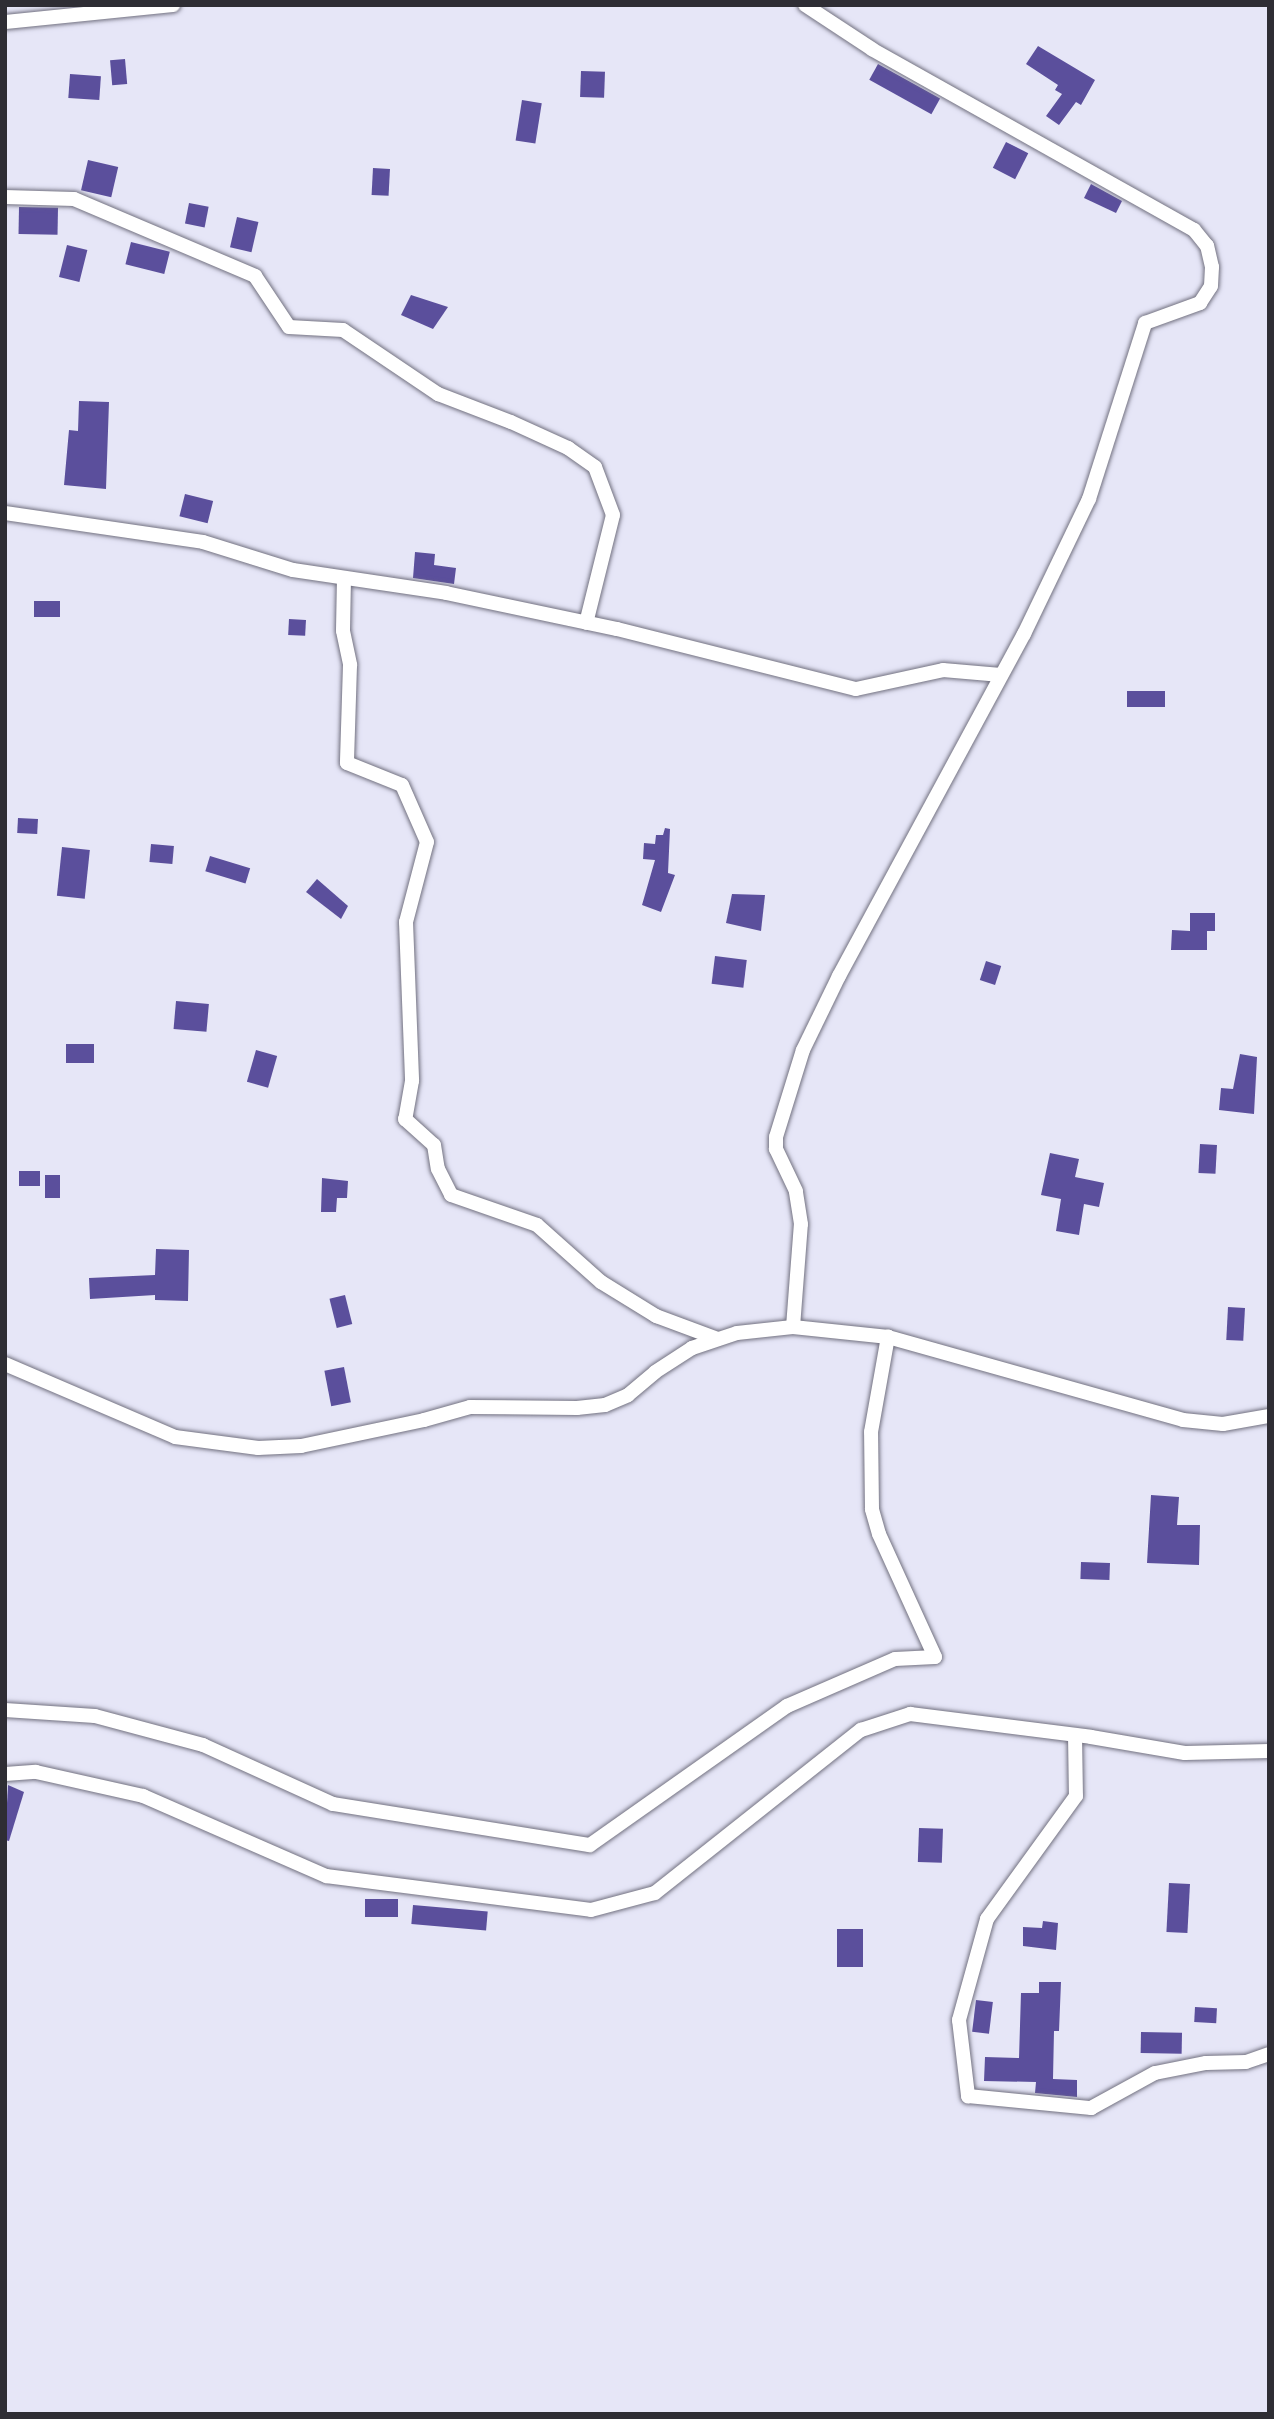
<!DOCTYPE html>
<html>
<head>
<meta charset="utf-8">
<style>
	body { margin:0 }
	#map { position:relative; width:1274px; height:2419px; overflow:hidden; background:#e6e6f7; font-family:Jost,sans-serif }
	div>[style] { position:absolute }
	.building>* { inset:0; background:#5b4f9c; transform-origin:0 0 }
	.roads { filter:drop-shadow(0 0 2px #727180) drop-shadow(0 0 2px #727180) }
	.minor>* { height:14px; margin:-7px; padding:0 7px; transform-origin:7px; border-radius:7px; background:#fff }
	span { translate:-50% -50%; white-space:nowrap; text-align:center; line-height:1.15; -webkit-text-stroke:7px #e6e6f7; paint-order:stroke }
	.frame { position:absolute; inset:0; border:7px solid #2e2d34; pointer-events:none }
</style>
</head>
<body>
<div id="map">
	<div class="building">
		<i style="clip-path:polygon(1038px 46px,1095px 80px,1081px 105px,1076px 102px,1059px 125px,1046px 116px,1062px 94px,1055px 90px,1058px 85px,1026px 64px)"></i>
		<i style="left:125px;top:59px;width:25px;height:15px;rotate:85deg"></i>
		<i style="left:878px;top:64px;width:71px;height:18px;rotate:29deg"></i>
		<i style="left:581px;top:71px;width:24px;height:26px;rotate:2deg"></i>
		<i style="left:70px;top:74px;width:31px;height:24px;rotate:4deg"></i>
		<i style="left:522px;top:100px;width:20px;height:41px;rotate:9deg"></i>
		<i style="left:1006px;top:142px;width:25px;height:29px;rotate:27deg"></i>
		<i style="left:88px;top:160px;width:31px;height:31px;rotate:13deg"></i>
		<i style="left:373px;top:168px;width:17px;height:27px;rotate:3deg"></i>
		<i style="clip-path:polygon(1091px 184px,1122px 201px,1116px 213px,1084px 198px)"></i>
		<i style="left:189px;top:203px;width:20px;height:21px;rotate:11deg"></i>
		<i style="left:19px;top:207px;width:39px;height:27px;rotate:1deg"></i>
		<i style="left:237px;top:217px;width:22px;height:31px;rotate:13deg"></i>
		<i style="left:131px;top:242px;width:40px;height:23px;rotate:14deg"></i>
		<i style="left:67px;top:245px;width:21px;height:33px;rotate:14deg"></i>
		<i style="clip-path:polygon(411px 295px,448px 307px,433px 329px,401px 315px)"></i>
		<i style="clip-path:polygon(79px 401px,109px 402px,106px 489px,64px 485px,69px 430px,78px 431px)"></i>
		<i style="left:185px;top:494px;width:29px;height:23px;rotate:14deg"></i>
		<i style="clip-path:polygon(415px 552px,435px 554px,434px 565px,456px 568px,454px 584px,413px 578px)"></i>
		<i style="left:60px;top:601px;width:16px;height:26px;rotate:90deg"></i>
		<i style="left:289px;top:619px;width:17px;height:16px;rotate:3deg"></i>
		<i style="left:1127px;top:691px;width:38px;height:16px"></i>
		<i style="left:18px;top:818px;width:20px;height:15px;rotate:3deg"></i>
		<i style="clip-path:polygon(665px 828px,670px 829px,668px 873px,675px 875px,661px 912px,642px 905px,655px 860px,643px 859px,644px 843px,655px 844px,656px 835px,663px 835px)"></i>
		<i style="left:151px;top:844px;width:23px;height:18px;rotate:5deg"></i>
		<i style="left:62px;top:847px;width:28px;height:49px;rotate:6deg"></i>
		<i style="left:210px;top:856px;width:42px;height:16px;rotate:17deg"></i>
		<i style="clip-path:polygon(317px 879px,348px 906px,341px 919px,306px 892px)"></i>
		<i style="clip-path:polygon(732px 894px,765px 895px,761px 931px,726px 923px)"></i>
		<i style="clip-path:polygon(1190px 913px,1215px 913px,1215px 931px,1207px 931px,1207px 950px,1171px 950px,1172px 930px,1190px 931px)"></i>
		<i style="left:715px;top:956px;width:32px;height:28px;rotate:7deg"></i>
		<i style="left:986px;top:961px;width:16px;height:20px;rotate:18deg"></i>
		<i style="left:176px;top:1001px;width:33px;height:28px;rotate:5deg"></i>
		<i style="left:66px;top:1044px;width:28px;height:19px"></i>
		<i style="left:256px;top:1050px;width:22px;height:33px;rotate:16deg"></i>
		<i style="clip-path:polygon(1240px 1054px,1257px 1057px,1254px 1114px,1219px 1110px,1221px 1088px,1233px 1089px)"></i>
		<i style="left:1200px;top:1144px;width:17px;height:29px;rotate:3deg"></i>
		<i style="clip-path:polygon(1050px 1153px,1079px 1159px,1075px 1177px,1104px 1183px,1099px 1207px,1084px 1204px,1079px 1235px,1056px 1231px,1061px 1199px,1041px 1195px)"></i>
		<i style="left:40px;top:1171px;width:15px;height:21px;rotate:90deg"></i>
		<i style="left:45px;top:1175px;width:15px;height:23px"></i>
		<i style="clip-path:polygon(322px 1178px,348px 1181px,347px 1198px,337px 1198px,336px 1212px,321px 1212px)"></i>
		<i style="clip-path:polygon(156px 1249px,189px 1250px,188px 1301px,155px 1300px,155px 1295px,90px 1299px,89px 1278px,155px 1275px)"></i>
		<i style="left:345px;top:1295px;width:30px;height:16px;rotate:76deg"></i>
		<i style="left:1228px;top:1307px;width:17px;height:33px;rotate:3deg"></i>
		<i style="left:344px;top:1367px;width:36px;height:20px;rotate:79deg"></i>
		<i style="clip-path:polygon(1151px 1495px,1179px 1497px,1177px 1525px,1200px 1525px,1199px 1565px,1147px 1563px)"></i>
		<i style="left:1081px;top:1562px;width:29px;height:17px;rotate:2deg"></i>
		<i style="clip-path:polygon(8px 1785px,24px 1792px,9px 1841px,5px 1840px)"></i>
		<i style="left:919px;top:1828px;width:24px;height:34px;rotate:2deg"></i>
		<i style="left:1169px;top:1883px;width:21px;height:49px;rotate:3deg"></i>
		<i style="left:365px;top:1899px;width:33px;height:18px"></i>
		<i style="left:413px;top:1905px;width:75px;height:19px;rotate:5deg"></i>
		<i style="clip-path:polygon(1043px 1921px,1058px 1923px,1056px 1950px,1023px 1946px,1023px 1927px,1042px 1928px)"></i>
		<i style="left:837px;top:1929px;width:26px;height:38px"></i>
		<i style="clip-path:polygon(1039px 1982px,1061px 1982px,1059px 2031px,1054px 2031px,1053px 2079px,1077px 2080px,1077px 2097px,1035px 2093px,1036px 2082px,984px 2081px,985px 2057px,1019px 2058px,1021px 1993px,1039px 1993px)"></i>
		<i style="left:976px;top:2000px;width:17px;height:32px;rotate:7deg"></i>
		<i style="left:1195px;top:2007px;width:22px;height:15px;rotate:3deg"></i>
		<i style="left:1141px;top:2032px;width:41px;height:21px;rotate:1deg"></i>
	</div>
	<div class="roads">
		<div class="minor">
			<i style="left:5px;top:22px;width:169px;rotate:-5.8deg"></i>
			<i style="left:5px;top:197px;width:69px;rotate:1.7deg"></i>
			<i style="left:74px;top:199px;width:197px;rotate:23deg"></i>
			<i style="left:255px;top:276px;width:61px;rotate:56.3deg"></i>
			<i style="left:289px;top:327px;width:54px;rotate:3.2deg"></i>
			<i style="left:343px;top:330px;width:115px;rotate:34deg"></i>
			<i style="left:438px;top:394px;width:78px;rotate:21deg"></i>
			<i style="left:511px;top:422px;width:63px;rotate:24.5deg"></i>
			<i style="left:568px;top:448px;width:33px;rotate:35deg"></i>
			<i style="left:595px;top:467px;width:51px;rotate:69.4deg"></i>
			<i style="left:613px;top:515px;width:111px;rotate:104deg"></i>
			<i style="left:5px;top:513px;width:200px;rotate:8.3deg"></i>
			<i style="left:203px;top:542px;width:94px;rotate:17.3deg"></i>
			<i style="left:293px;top:570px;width:155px;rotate:8.5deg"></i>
			<i style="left:446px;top:593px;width:175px;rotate:11.9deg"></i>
			<i style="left:617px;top:629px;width:246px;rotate:14.1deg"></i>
			<i style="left:856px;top:689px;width:89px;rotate:-12.3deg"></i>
			<i style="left:943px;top:670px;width:58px;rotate:4.9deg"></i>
			<i style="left:344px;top:578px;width:53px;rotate:91.1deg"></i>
			<i style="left:343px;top:631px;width:35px;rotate:78deg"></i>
			<i style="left:350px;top:665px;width:98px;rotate:91.8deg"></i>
			<i style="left:347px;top:763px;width:59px;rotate:21.8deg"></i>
			<i style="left:402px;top:785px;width:62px;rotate:66.3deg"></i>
			<i style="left:427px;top:842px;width:83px;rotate:104.7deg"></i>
			<i style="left:406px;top:922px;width:159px;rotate:87.8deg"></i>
			<i style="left:412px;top:1081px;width:39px;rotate:100deg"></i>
			<i style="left:405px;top:1119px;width:39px;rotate:42deg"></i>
			<i style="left:434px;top:1145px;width:24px;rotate:81deg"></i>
			<i style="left:438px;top:1169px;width:29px;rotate:63deg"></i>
			<i style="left:451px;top:1195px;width:91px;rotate:19.2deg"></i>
			<i style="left:537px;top:1225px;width:86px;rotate:41.7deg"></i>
			<i style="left:601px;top:1282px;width:65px;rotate:31.7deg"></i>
			<i style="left:656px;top:1316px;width:66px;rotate:20.4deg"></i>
			<i style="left:793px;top:1327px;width:96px;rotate:6deg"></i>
			<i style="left:888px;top:1337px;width:306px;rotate:15.7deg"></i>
			<i style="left:1183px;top:1420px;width:40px;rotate:5.7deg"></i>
			<i style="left:1223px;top:1424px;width:47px;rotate:-9.9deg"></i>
			<i style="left:5px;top:1364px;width:185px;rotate:23.2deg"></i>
			<i style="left:175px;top:1437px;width:84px;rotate:7.5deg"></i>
			<i style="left:258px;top:1448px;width:43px;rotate:-2.7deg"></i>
			<i style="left:301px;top:1446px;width:126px;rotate:-11.9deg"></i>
			<i style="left:424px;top:1420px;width:48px;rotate:-15.8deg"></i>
			<i style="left:470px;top:1407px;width:107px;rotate:0.5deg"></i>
			<i style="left:577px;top:1408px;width:28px;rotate:-6deg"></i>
			<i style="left:605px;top:1405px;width:25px;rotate:-23deg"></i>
			<i style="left:628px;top:1395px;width:35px;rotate:-40deg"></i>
			<i style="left:655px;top:1372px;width:44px;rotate:-33deg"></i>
			<i style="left:692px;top:1348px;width:47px;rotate:-18.4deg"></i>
			<i style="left:737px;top:1333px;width:56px;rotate:-6.1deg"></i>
			<i style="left:793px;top:1327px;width:103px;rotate:-85.6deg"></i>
			<i style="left:801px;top:1224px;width:33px;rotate:-99deg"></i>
			<i style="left:796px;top:1191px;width:47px;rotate:-115.5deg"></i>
			<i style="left:776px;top:1149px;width:12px;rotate:-90deg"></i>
			<i style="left:776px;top:1137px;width:91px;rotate:-72.8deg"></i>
			<i style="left:803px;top:1050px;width:82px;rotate:-64.1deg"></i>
			<i style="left:839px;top:976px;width:389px;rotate:-61.6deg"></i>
			<i style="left:1024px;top:634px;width:150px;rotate:-64.3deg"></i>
			<i style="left:1089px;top:499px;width:185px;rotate:-72.3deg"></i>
			<i style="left:1145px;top:323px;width:59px;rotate:-20deg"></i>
			<i style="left:1200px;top:303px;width:20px;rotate:-57deg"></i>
			<i style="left:1211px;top:286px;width:19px;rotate:-87deg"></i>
			<i style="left:1212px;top:267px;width:22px;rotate:-103deg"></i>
			<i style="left:1207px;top:246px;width:21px;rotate:-129deg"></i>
			<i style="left:1194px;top:230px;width:369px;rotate:-150.7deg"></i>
			<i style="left:872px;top:49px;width:80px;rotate:-146.7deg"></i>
			<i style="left:5px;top:1710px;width:90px;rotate:3.8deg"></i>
			<i style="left:95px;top:1716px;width:112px;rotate:15deg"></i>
			<i style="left:203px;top:1745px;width:143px;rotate:24.4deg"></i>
			<i style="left:333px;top:1804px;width:260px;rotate:9.1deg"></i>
			<i style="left:590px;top:1845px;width:241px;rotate:-35.2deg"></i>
			<i style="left:787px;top:1706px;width:118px;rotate:-23.5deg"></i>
			<i style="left:895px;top:1659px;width:40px;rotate:-2.9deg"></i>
			<i style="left:935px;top:1657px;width:135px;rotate:-114.5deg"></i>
			<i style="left:879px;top:1534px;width:26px;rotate:-106deg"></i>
			<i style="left:872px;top:1509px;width:77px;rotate:-90.7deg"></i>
			<i style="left:871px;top:1432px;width:97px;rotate:-79.9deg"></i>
			<i style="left:1075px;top:1735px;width:61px;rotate:89.1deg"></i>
			<i style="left:1076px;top:1796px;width:152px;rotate:125.9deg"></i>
			<i style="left:987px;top:1919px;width:105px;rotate:105.5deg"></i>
			<i style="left:959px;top:2020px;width:77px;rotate:83.2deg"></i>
			<i style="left:968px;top:2096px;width:124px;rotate:5.6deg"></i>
			<i style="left:1091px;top:2108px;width:73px;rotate:-28.7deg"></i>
			<i style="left:1155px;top:2073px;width:52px;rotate:-11.1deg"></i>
			<i style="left:1206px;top:2063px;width:40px;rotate:-1.4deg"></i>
			<i style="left:1246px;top:2062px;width:24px;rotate:-19deg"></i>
			<i style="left:5px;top:1774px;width:31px;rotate:-4deg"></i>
			<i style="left:36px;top:1772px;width:110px;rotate:12.6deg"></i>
			<i style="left:143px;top:1796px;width:200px;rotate:23.6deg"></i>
			<i style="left:326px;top:1876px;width:267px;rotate:7.3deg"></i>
			<i style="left:591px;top:1910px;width:66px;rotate:-14.9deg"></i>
			<i style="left:655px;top:1893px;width:263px;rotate:-38.4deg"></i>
			<i style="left:861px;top:1730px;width:52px;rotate:-18.1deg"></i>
			<i style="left:910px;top:1714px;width:182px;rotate:7.2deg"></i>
			<i style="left:1091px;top:1737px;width:95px;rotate:9.7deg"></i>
			<i style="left:1185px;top:1753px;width:84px;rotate:-1.4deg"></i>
		</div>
	</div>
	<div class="frame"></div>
</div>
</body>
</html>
